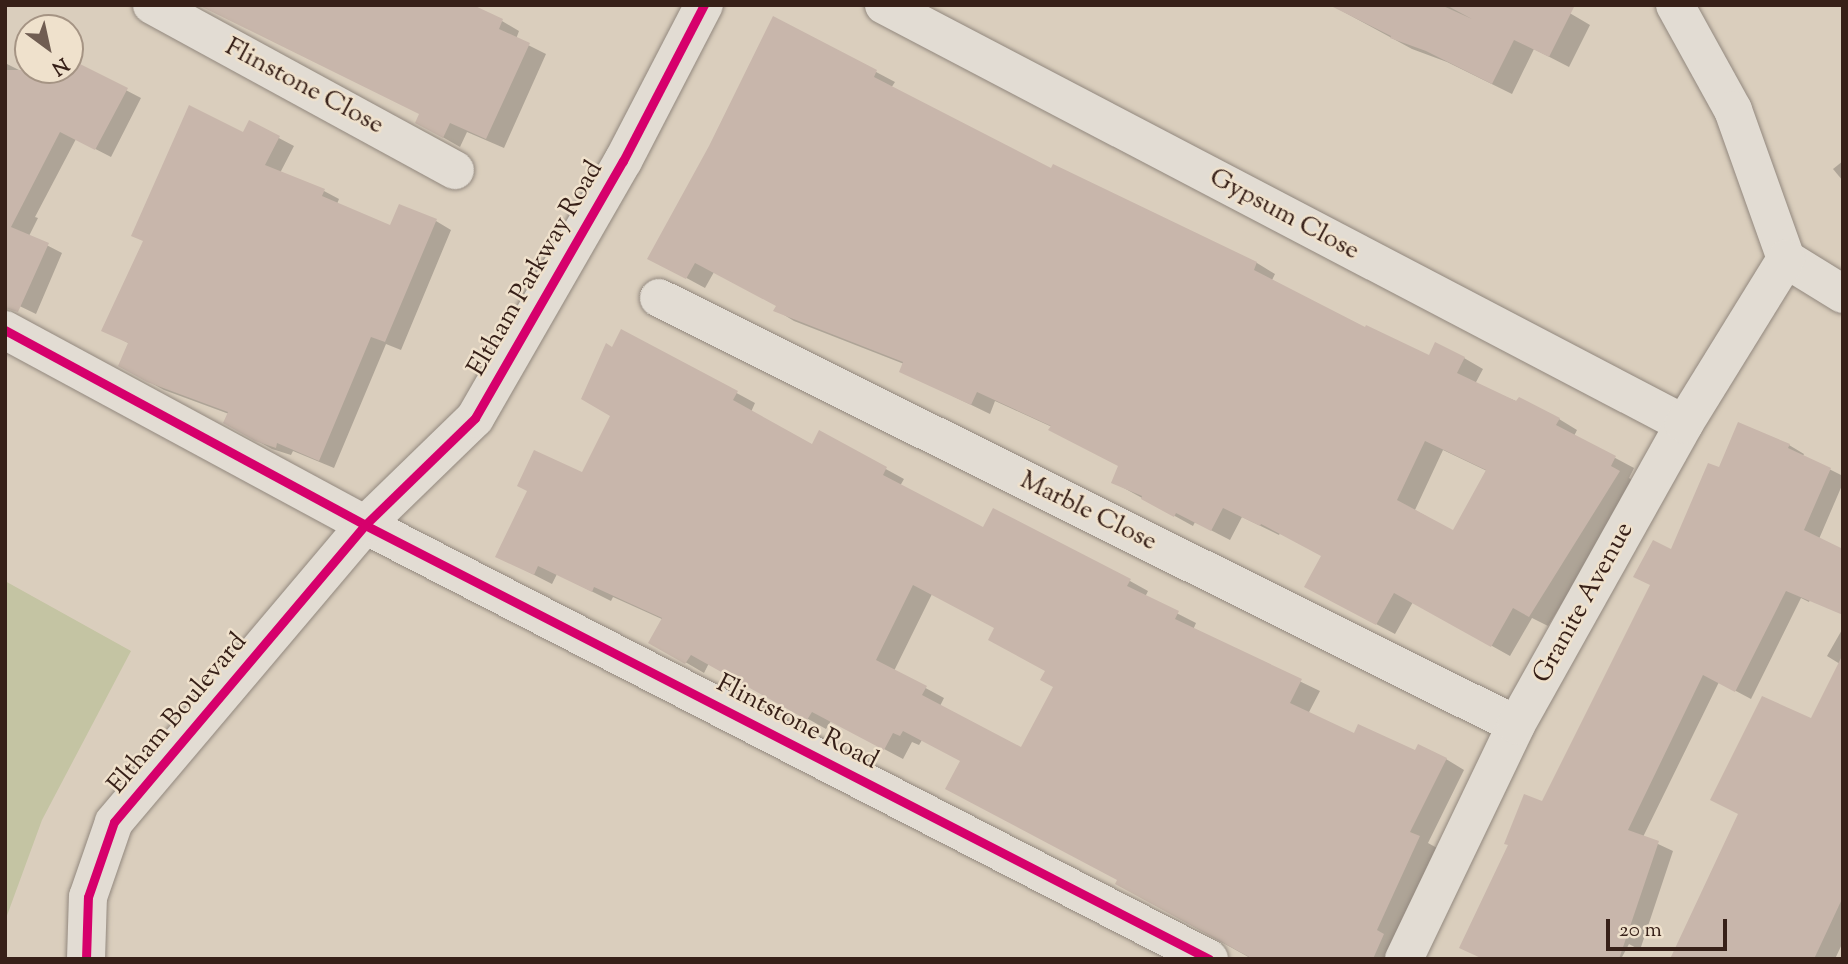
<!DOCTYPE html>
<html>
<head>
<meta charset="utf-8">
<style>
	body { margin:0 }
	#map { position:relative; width:1848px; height:964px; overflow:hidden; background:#dacebd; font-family:"Sorts Mill Goudy",serif }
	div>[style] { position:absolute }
	.green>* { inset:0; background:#c4c4a3 }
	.shadow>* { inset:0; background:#0003 }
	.building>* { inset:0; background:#c8b6ab }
	.roads { filter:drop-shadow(0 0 2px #92887e) drop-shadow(0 0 2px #92887e) }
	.street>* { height:38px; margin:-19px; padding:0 19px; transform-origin:19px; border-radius:19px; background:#e2dcd3 }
	.secondary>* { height:38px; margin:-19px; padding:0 19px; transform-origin:19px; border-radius:19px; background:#e2dcd3 }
	.cycleway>* { height:9px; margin:-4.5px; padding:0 4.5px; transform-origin:4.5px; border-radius:4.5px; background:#d6006c }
	span { translate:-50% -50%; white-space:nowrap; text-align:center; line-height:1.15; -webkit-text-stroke:5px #efe1cc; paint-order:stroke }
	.street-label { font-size:26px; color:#372018 }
	.frame { position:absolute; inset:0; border:7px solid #372018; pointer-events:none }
	.north { position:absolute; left:14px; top:14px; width:70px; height:70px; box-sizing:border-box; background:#efe1cc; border:2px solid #a59484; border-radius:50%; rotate:147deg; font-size:19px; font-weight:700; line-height:28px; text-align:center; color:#372018 }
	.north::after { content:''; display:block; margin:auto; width:24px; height:32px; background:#705d52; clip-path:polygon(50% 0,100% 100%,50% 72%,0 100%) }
	.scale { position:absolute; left:1606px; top:919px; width:121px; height:32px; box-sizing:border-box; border:4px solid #372018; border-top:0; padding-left:9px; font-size:21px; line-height:24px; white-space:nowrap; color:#372018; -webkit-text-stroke:5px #efe1cc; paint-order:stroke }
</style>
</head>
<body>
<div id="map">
	<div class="green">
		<i style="clip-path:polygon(5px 581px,131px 651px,42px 820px,5px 921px)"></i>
	</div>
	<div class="shadow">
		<i style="clip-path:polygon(1331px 5px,1556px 5px,1590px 25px,1569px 67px,1534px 49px,1512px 94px,1447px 62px,1412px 49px)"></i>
		<i style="clip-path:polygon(evenodd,774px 18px,895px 82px,891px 88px,1052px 170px,1054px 167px,1257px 263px,1275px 274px,1272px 280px,1365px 330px,1430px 357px,1464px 358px,1483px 369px,1475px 384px,1559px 419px,1577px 430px,1574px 436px,1634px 468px,1629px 478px,1637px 483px,1548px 626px,1532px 618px,1510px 656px,1413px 602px,1395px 634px,1325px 597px,1323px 556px,1280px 533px,1279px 535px,1242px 517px,1230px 540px,1195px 522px,1193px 526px,1113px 482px,1120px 466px,1052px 427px,995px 401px,990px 414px,901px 371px,904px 364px,794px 321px,776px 310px,778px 306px,714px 272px,705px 288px,668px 268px,710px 147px,774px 18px,1443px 450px,1487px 471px,1454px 532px,1415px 510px,1443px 450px)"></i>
		<i style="clip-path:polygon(502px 21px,519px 31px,516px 39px,546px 54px,504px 148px,467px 132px,460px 147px,418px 123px)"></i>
		<i style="clip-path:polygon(70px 61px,141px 98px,111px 157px,76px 139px,35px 217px,38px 218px,29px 236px,62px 253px,36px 314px,5px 299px,5px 67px,7px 64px,33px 77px,36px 70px,70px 70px)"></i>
		<i style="clip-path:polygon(250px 123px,294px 146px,280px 173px,324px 191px,339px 199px,337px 204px,391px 227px,436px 221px,451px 230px,401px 350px,386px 344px,334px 468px,293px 451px,291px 455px,272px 449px,225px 423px,229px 414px,164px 390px,135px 374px,130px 344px,104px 330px)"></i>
		<i style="clip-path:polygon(1843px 161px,1843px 181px,1833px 169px)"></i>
		<i style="clip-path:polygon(evenodd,622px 331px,755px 403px,751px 412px,812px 447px,820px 433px,904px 479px,900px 486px,984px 530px,994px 510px,1130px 581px,1148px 591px,1145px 597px,1196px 623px,1193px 630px,1320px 691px,1308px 714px,1355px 735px,1446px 759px,1464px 770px,1428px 843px,1437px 848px,1396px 959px,1252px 959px,1117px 884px,1119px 880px,962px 761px,922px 740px,919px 745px,912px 742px,903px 759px,831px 721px,826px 729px,709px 663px,704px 673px,651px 642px,664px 620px,613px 597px,611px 601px,557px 574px,552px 584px,497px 556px,583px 474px,612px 416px,613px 349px,622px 331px,932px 594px,996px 628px,1047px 671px,1055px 686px,1022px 749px,940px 706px,944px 698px,894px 671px,932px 594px)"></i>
		<i style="clip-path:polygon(1789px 445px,1804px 454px,1803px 456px,1843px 476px,1843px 483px,1819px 539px,1834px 548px,1809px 602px,1801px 598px,1751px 699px,1719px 682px,1643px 837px,1673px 851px,1640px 950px,1629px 944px,1621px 959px,1483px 959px,1543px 803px,1672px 551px,1720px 469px)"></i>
		<i style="clip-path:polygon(1843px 628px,1843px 942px,1835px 959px,1672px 959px,1812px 721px,1840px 664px,1827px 656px)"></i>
	</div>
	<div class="building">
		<i style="clip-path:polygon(198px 5px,473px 5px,503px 19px,499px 29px,530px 43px,486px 139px,450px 123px,443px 138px,415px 123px,419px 114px)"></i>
		<i style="clip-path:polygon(1329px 5px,1441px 5px,1472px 19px,1446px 5px,1575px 5px,1549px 57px,1514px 40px,1492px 84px,1426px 51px,1390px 38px,1391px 36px)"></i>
		<i style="clip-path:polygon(evenodd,773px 16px,877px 70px,874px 77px,1051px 168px,1053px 164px,1257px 262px,1254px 270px,1365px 327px,1366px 325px,1429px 355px,1435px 342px,1465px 357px,1457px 373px,1516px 401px,1519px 397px,1560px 418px,1556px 425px,1616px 456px,1611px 466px,1620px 471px,1529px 617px,1513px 608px,1491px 647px,1394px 593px,1376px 625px,1304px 587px,1321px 556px,1261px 524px,1260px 526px,1223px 508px,1211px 531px,1176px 513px,1174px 517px,1141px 499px,1142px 496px,1111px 483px,1118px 466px,1048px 430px,1051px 426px,977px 392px,971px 405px,899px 372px,903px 362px,773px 311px,776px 306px,695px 263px,686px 279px,647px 259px,709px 146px,773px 16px,1425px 441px,1486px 470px,1453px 530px,1397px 500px,1425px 441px)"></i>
		<i style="clip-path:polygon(70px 59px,128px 88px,95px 150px,60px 132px,11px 227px,49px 243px,18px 312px,5px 308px,5px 70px,70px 70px)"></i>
		<i style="clip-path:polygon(189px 105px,243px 132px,249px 120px,280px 136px,265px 165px,325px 189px,322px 196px,390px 225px,399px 204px,437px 219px,385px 342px,371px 337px,319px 461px,277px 443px,276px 448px,255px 441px,223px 423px,228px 412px,147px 382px,118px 366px,128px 343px,101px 331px,143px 241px,131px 236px)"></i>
		<i style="clip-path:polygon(evenodd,621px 329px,738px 391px,733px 400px,812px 444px,819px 430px,887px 467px,883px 475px,983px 527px,993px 508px,1131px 579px,1127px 586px,1179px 611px,1175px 619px,1302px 679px,1290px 703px,1354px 733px,1358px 724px,1415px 750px,1418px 744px,1447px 758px,1410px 832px,1420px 836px,1377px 930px,1384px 934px,1373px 959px,1253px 959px,1115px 884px,1117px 880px,945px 789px,960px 761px,903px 731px,900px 736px,893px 733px,884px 750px,812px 712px,807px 720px,691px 655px,685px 664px,648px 643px,662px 618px,594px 587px,592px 592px,538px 566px,534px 575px,495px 557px,527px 491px,517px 486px,534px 450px,582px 472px,610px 416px,581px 399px,606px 343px,612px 347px,621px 329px,913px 585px,994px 628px,988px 640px,1045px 671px,1040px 680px,1053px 687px,1021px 747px,922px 695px,927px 686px,876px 660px,913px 585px)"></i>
		<i style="clip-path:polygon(1738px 422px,1790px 444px,1788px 448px,1831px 468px,1804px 530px,1843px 549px,1843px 615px,1786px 591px,1735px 692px,1703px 675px,1628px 830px,1659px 841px,1619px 959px,1483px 959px,1459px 948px,1508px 845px,1504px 844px,1524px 794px,1542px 801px,1650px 585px,1633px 577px,1653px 540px,1671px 549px,1708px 463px,1719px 467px)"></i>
		<i style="clip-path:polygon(1843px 654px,1843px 897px,1814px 959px,1670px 959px,1738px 814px,1710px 800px,1762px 696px,1811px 718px)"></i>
	</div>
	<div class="roads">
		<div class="street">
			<i style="left:152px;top:5px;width:345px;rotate:28.6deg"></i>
			<i style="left:884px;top:5px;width:903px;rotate:27.64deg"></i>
			<i style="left:1675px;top:5px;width:120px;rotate:61.1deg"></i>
			<i style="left:1733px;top:110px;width:158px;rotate:70.4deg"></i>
			<i style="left:1786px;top:259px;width:67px;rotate:31.6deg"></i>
			<i style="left:659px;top:298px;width:957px;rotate:26.48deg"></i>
			<i style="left:5px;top:330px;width:409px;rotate:28.4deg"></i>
			<i style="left:365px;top:525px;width:949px;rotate:27.21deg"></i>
			<i style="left:1404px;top:959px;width:259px;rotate:-64.4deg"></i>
			<i style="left:1516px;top:725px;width:345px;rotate:-60.8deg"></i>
			<i style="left:1684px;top:424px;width:194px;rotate:-58.3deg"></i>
		</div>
		<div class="secondary">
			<i style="left:86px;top:959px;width:62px;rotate:-88.2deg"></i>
			<i style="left:88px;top:897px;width:79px;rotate:-70.9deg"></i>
			<i style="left:114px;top:822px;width:389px;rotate:-49.8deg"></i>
			<i style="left:365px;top:525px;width:153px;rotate:-44.2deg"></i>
			<i style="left:475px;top:418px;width:297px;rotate:-60.1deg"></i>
			<i style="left:623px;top:161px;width:176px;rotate:-62.6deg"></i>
		</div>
	</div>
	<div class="cycleway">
		<i style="left:5px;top:330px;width:409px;rotate:28.4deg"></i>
		<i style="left:365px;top:525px;width:949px;rotate:27.21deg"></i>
		<i style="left:86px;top:959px;width:62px;rotate:-88.2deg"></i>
		<i style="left:88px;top:897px;width:79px;rotate:-70.9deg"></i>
		<i style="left:114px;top:822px;width:389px;rotate:-49.8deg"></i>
		<i style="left:365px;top:525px;width:153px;rotate:-44.2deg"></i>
		<i style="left:475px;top:418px;width:297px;rotate:-60.1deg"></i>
		<i style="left:623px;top:161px;width:176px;rotate:-62.6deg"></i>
	</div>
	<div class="street-label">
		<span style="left:304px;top:87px;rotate:28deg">Flinstone Close</span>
		<span style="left:1284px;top:215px;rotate:28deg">Gypsum Close</span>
		<span style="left:536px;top:269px;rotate:-60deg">Eltham Parkway Road</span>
		<span style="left:1088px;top:512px;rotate:26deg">Marble Close</span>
		<span style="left:1584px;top:603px;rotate:-61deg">Granite Avenue</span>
		<span style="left:178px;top:714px;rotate:-50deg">Eltham Boulevard</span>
		<span style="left:797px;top:723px;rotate:27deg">Flintstone Road</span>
	</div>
	<div class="frame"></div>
	<div class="north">N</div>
	<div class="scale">20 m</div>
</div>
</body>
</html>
